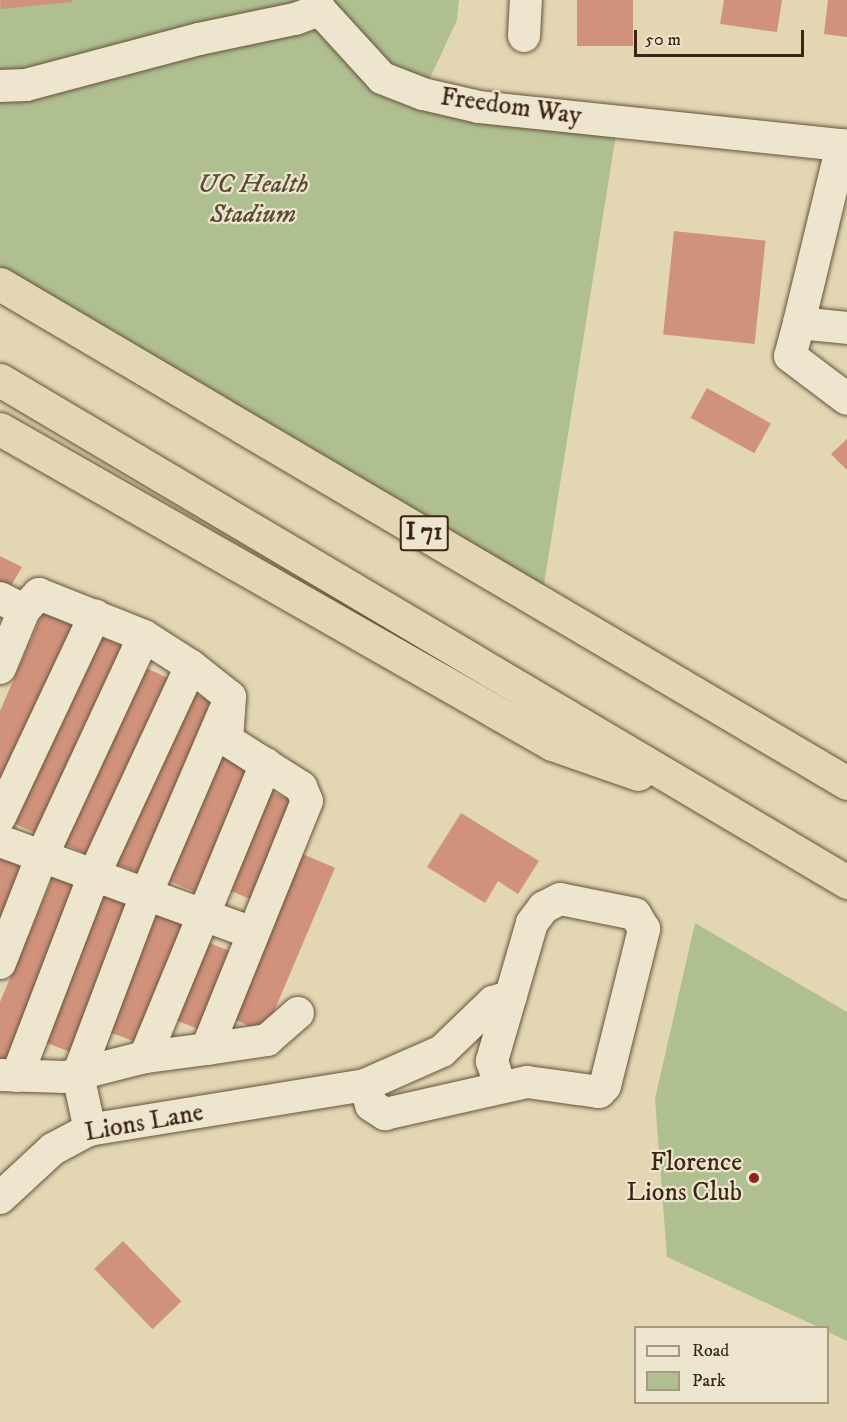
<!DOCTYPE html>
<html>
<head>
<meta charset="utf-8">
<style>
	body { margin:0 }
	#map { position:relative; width:847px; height:1422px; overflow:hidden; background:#e3d7b3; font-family:"IM FELL DW Pica",serif }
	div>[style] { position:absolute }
	.green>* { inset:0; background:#afbf90 }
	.building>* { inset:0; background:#d0927a; transform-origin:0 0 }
	.roads { filter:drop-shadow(0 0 2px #66523d) drop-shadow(0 0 2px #66523d) }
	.minor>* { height:32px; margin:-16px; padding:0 16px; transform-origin:16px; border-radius:16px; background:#ede5ce }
	.highway>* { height:33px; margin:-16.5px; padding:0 16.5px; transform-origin:16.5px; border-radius:16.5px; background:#e3d7b3 }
	.dots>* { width:16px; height:16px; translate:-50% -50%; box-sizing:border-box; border:3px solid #ede5ce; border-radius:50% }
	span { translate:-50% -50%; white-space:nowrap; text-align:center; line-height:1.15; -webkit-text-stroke:4.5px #ede5ce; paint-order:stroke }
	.shield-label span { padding:2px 4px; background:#ede5ce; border:2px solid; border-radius:4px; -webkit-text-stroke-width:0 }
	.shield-label { font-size:24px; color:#3d2516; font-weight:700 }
	.street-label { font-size:26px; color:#3d2516 }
	.park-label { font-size:26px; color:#5a4c34; font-style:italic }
	.poi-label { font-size:26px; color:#3d2516 }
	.right { translate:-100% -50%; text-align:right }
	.legend { position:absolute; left:634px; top:1326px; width:195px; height:78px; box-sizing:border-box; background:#ede5ce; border:2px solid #a79884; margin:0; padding:8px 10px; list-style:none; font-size:18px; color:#3d2516 }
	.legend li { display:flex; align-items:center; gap:12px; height:30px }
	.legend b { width:30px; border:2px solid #a79884 }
	.scale { position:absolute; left:634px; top:30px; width:170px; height:27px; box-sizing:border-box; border:3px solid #3d2516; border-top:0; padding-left:8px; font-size:18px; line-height:21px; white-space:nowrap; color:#3d2516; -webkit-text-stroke:4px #ede5ce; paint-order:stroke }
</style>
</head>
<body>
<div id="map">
	<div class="green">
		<i style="clip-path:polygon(0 0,459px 0,457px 20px,423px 93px,618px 122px,541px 603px,0 284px)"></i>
		<i style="clip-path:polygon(695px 923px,847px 1012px,847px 1341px,828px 1332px,828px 1328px,818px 1327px,667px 1257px,655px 1099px)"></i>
	</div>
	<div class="building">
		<i style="clip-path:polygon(0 0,72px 0,72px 2px,1px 9px)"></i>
		<i style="left:577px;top:0;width:56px;height:46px"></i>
		<i style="clip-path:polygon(724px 0,782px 0,777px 32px,720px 24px)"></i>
		<i style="clip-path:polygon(828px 0,847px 0,847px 37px,824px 34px)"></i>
		<i style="left:674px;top:231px;width:92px;height:104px;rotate:6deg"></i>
		<i style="left:707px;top:388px;width:73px;height:34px;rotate:29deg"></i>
		<i style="clip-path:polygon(847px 439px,847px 470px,831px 454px)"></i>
		<i style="clip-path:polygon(0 556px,22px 567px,9px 589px,0 584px)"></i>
		<i style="clip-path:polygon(43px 612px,74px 625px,0 786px,0 711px)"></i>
		<i style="left:93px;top:633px;width:35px;height:206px;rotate:24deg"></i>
		<i style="left:142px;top:666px;width:31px;height:194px;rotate:25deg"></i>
		<i style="left:185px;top:690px;width:35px;height:187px;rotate:22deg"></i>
		<i style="left:218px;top:755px;width:34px;height:135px;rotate:23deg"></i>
		<i style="left:265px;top:789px;width:33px;height:107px;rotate:23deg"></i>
		<i style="clip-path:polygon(461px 813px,539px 861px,518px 894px,498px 881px,485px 903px,427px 867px)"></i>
		<i style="clip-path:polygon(3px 852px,31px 863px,0 940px,0 859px)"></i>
		<i style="left:300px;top:853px;width:38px;height:179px;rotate:23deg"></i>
		<i style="clip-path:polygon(55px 872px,85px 884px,11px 1062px,0 1058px,0 1002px)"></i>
		<i style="left:104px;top:890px;width:31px;height:163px;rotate:22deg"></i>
		<i style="left:155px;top:907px;width:34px;height:133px;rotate:21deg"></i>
		<i style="left:202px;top:940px;width:35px;height:84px;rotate:22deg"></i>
		<i style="left:123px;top:1241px;width:84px;height:40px;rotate:46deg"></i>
	</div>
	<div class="roads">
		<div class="minor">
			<i style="left:524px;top:36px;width:36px;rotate:-87deg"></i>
			<i style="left:0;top:86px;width:26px;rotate:-2deg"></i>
			<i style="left:26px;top:85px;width:179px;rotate:-14.9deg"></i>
			<i style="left:199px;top:39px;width:98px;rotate:-11.8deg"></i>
			<i style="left:295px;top:19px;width:27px;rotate:-20deg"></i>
			<i style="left:320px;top:10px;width:92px;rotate:47.6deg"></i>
			<i style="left:382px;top:78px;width:44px;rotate:21.3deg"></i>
			<i style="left:423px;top:94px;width:57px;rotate:13.1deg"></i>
			<i style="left:479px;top:107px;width:370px;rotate:6deg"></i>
			<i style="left:842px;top:145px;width:183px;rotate:103.6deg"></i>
			<i style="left:799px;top:323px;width:48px;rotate:5.9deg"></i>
			<i style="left:799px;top:323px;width:34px;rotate:105deg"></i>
			<i style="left:790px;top:356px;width:71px;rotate:37deg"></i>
			<i style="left:0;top:598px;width:27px;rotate:27deg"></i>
			<i style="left:24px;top:610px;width:22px;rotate:-47deg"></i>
			<i style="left:39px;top:594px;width:113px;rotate:21.8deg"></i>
			<i style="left:144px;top:636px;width:56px;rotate:32.6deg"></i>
			<i style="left:191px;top:666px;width:50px;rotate:38.5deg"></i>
			<i style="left:230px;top:697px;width:43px;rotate:94deg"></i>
			<i style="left:227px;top:740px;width:88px;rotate:32.4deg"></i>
			<i style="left:301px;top:787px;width:15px;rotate:67deg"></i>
			<i style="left:307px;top:801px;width:267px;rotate:112deg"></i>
			<i style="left:207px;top:1049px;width:63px;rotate:172.6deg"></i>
			<i style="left:145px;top:1057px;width:81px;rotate:165.8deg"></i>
			<i style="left:66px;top:1077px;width:66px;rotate:-178.3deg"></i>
			<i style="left:0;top:668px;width:63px;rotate:-67.5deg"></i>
			<i style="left:0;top:817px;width:223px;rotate:-64.8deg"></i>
			<i style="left:0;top:841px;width:269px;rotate:20deg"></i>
			<i style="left:0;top:963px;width:115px;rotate:-68.6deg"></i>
			<i style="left:42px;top:856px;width:242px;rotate:-65.1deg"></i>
			<i style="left:207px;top:1049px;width:61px;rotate:-8.5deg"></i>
			<i style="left:267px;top:1040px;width:41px;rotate:-41.1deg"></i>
			<i style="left:145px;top:1057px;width:317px;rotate:-67.6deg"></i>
			<i style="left:17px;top:1076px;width:215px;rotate:-69deg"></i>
			<i style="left:94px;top:875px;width:230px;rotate:-65.1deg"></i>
			<i style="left:365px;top:1085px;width:84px;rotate:-23.8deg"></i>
			<i style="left:442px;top:1051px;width:71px;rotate:-43.9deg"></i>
			<i style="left:493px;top:1002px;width:19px;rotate:-18deg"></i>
			<i style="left:90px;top:1130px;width:56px;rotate:-102.3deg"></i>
			<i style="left:78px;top:1075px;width:196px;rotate:-69.3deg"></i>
			<i style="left:147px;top:892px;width:196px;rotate:-66.8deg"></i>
			<i style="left:0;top:1198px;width:72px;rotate:-42.8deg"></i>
			<i style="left:53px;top:1149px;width:40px;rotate:-28deg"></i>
			<i style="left:88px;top:1130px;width:281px;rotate:-9.2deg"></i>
			<i style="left:365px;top:1085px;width:21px;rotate:73deg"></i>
			<i style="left:371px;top:1105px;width:17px;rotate:33deg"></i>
			<i style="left:385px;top:1114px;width:146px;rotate:-12.7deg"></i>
			<i style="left:527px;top:1082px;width:73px;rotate:7.9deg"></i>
			<i style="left:599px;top:1092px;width:8px;rotate:-45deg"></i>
			<i style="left:605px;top:1086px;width:162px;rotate:-76deg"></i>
			<i style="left:644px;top:929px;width:17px;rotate:-121deg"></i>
			<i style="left:635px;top:914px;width:76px;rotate:-168.7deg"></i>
			<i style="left:560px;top:899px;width:18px;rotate:153deg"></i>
			<i style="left:544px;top:907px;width:20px;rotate:127deg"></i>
			<i style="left:532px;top:923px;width:144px;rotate:106.2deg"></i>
			<i style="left:492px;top:1061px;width:26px;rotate:72deg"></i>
		</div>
		<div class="highway">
			<i style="left:0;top:284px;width:983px;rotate:30.5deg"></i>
			<i style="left:0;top:380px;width:985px;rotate:30.65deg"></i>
			<i style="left:0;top:429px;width:636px;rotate:29.71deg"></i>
			<i style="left:552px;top:744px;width:91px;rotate:19.2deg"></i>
		</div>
	</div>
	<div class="dots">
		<i style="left:754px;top:1178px;background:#8f2418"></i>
	</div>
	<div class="shield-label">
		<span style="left:424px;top:533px">I 71</span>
	</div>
	<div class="street-label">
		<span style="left:511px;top:107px;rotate:8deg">Freedom Way</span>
		<span style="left:144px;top:1123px;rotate:-10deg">Lions Lane</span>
	</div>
	<div class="park-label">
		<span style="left:253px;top:200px">UC Health<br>Stadium</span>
	</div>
	<div class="poi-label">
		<span class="right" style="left:742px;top:1178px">Florence<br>Lions Club</span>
	</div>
	<ul class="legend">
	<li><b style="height:8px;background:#ede5ce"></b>Road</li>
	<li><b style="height:16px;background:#afbf90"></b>Park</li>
	</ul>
	<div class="scale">50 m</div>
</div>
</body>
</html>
